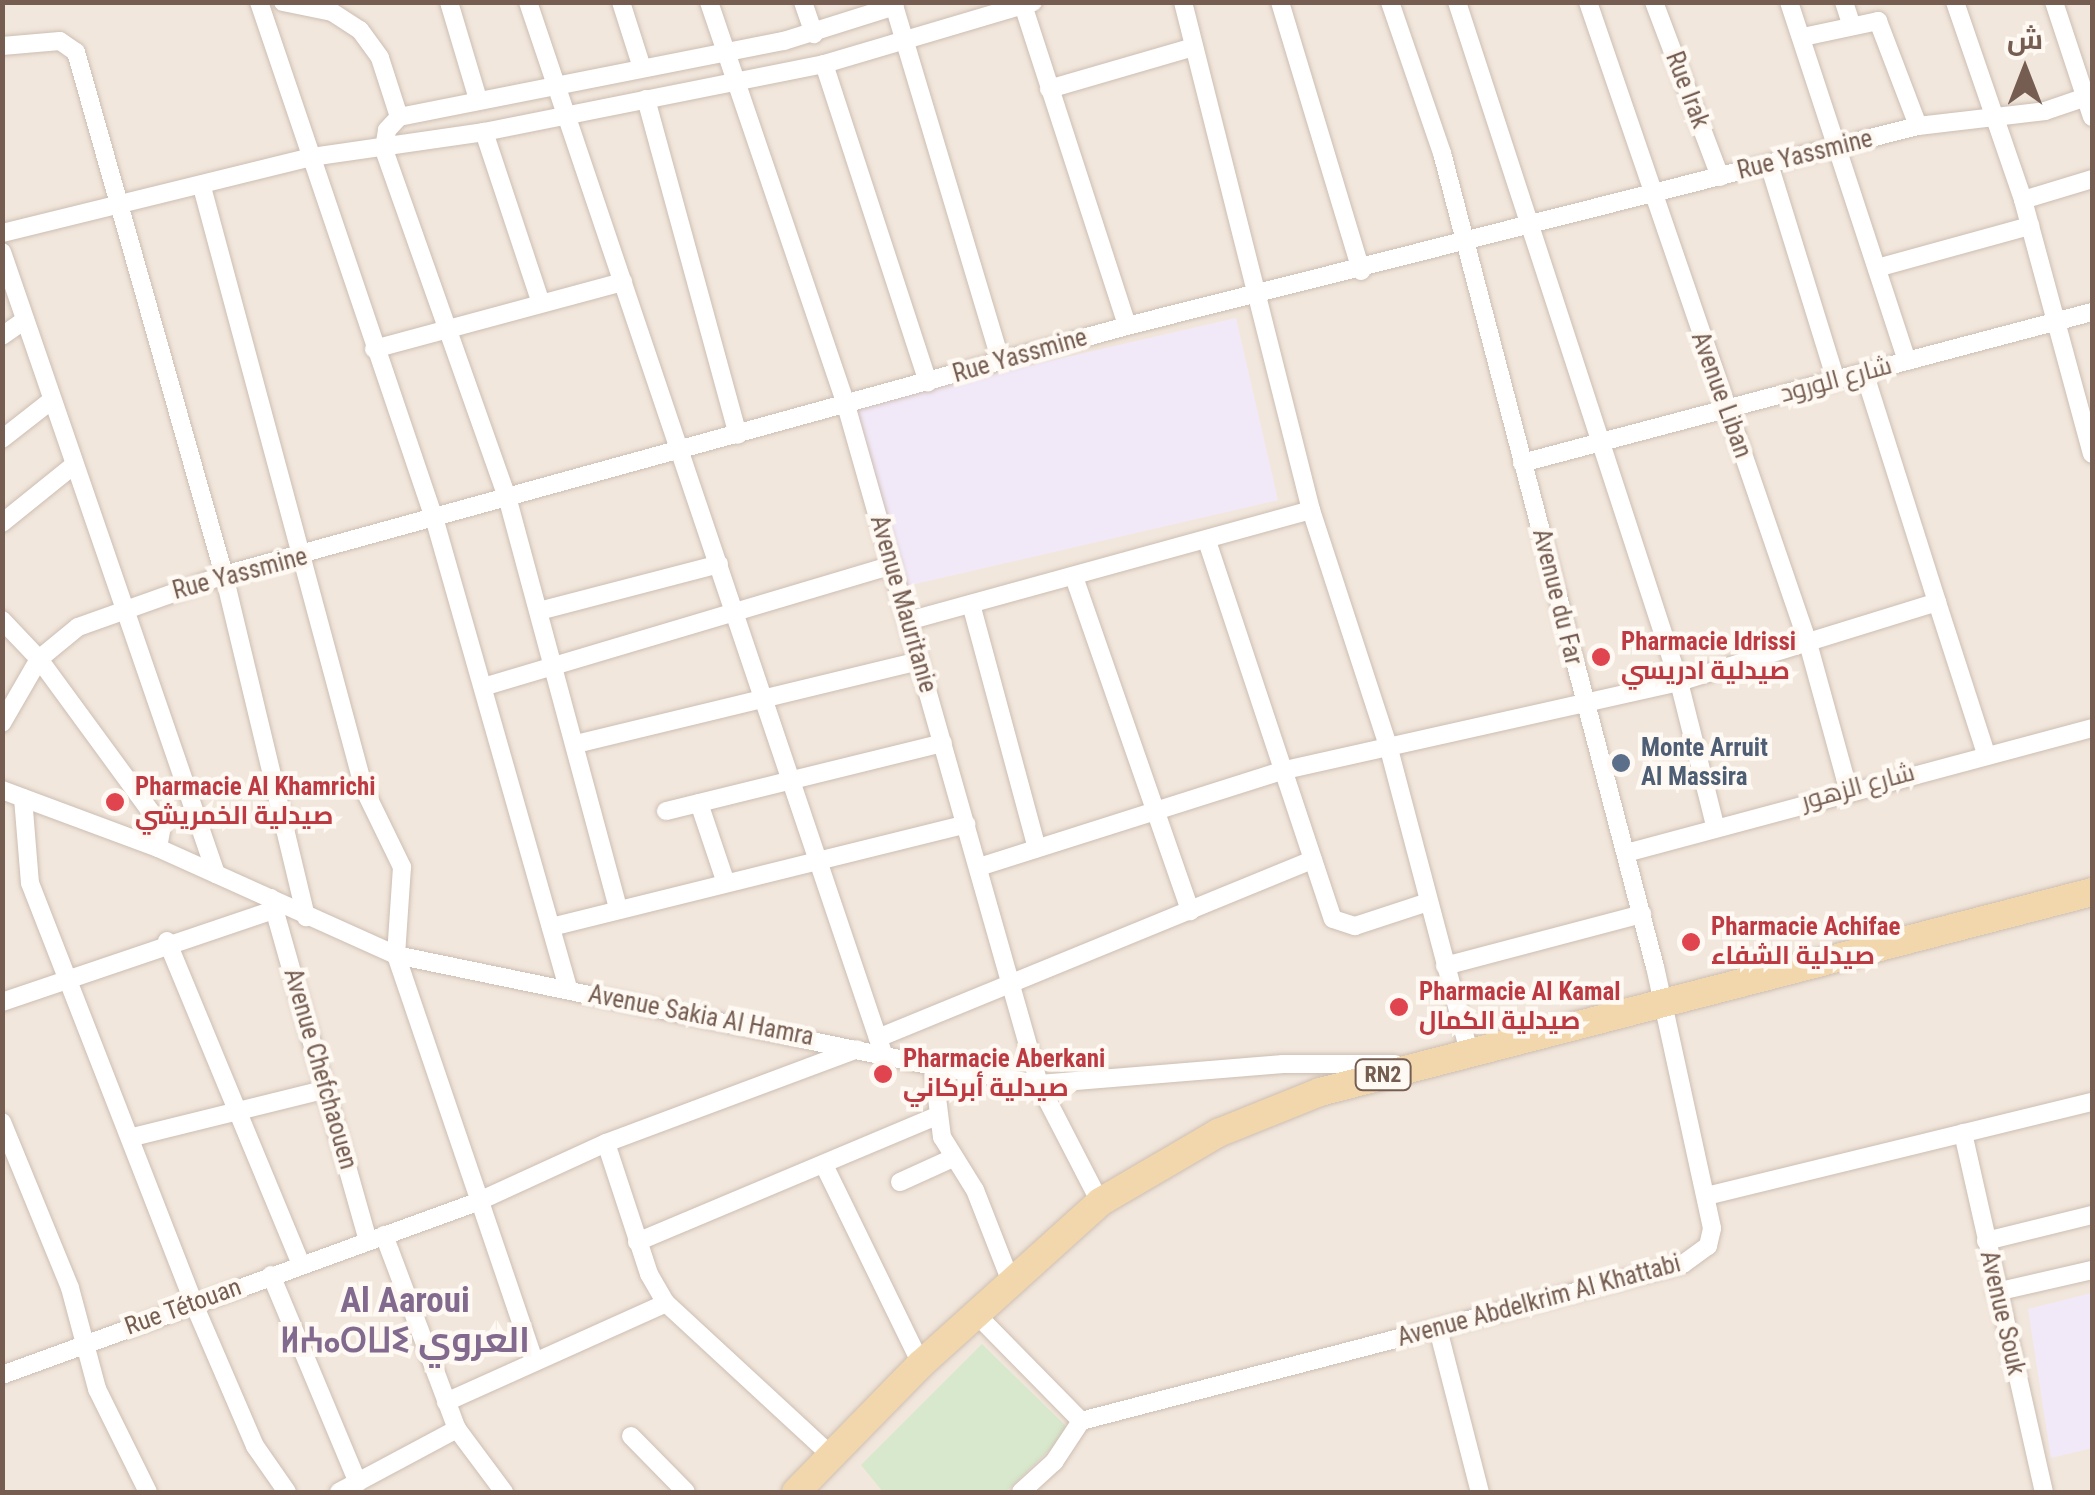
<!DOCTYPE html>
<html>
<head>
<meta charset="utf-8">
<style>
	body { margin:0 }
	#map { position:relative; width:2095px; height:1495px; overflow:hidden; background:#fbf5ed; font-family:"Roboto Condensed",Cairo,"Noto Sans Tifinagh",sans-serif }
	div>[style] { position:absolute }
	.residential>* { inset:0; background:#f2e7dc; transform-origin:0 0 }
	.education>* { inset:0; background:#f2e9f8; transform-origin:0 0 }
	.green>* { inset:0; background:#d8e8cc }
	.roads { filter:drop-shadow(0 0 2px #cdbeb3) drop-shadow(0 0 2px #cdbeb3) }
	.minor>* { height:18px; margin:-9px; padding:0 9px; transform-origin:9px; border-radius:9px; background:#fff }
	.primary>* { height:28px; margin:-14px; padding:0 14px; transform-origin:14px; border-radius:14px; background:#f2d7ad }
	.dots>* { width:28px; height:28px; translate:-50% -50%; box-sizing:border-box; border:5px solid #fef9f3; border-radius:50% }
	span { translate:-50% -50%; white-space:nowrap; text-align:center; line-height:1.15; -webkit-text-stroke:9px #fef9f3; paint-order:stroke }
	.shield-label span { padding:2px 8px; background:#fef9f3; border:2px solid; border-radius:8px; -webkit-text-stroke-width:0 }
	.shield-label { font-size:22px; color:#755d51; font-weight:700 }
	.street-label { font-size:25px; color:#755d51 }
	.health-label { font-size:25px; color:#be3a42; font-weight:700 }
	.left { translate:0 -50%; text-align:left }
	.service-label { font-size:25px; color:#4e5e75; font-weight:700 }
	.district-label { font-size:35px; color:#826a8f; font-weight:700 }
	.frame { position:absolute; inset:0; border:5px solid #755d51; pointer-events:none }
	.north { position:absolute; left:1975px; top:20px; width:100px; height:100px; -webkit-text-stroke:8px #fef9f3; paint-order:stroke; rotate:0deg; font-size:28px; font-weight:700; line-height:40px; text-align:center; color:#755d51 }
	.north::after { content:''; display:block; margin:auto; width:35px; height:45px; background:#755d51; clip-path:polygon(50% 0,100% 100%,50% 72%,0 100%) }
</style>
</head>
<body>
<div id="map">
	<div class="residential">
		<i style="left:3px;top:3px;width:2089px;height:1489px"></i>
	</div>
	<div class="education">
		<i style="left:1236px;top:318px;width:187px;height:391px;rotate:77deg"></i>
		<i style="clip-path:polygon(2092px 1293px,2092px 1448px,2051px 1458px,2028px 1309px)"></i>
	</div>
	<div class="green">
		<i style="clip-path:polygon(982px 1344px,1070px 1430px,1006px 1492px,883px 1492px,861px 1465px)"></i>
	</div>
	<div class="roads">
		<div class="minor">
			<i style="left:259px;top:2px;width:548px;rotate:71.27deg"></i>
			<i style="left:435px;top:521px;width:488px;rotate:74.1deg"></i>
			<i style="left:283px;top:2px;width:50px;rotate:11.5deg"></i>
			<i style="left:332px;top:12px;width:33px;rotate:33deg"></i>
			<i style="left:360px;top:30px;width:34px;rotate:54deg"></i>
			<i style="left:380px;top:58px;width:62px;rotate:72.1deg"></i>
			<i style="left:449px;top:2px;width:101px;rotate:73.4deg"></i>
			<i style="left:528px;top:2px;width:1109px;rotate:71.34deg"></i>
			<i style="left:621px;top:2px;width:69px;rotate:72.3deg"></i>
			<i style="left:709px;top:2px;width:426px;rotate:71.2deg"></i>
			<i style="left:846px;top:405px;width:706px;rotate:74.13deg"></i>
			<i style="left:1039px;top:1084px;width:133px;rotate:62.7deg"></i>
			<i style="left:803px;top:2px;width:34px;rotate:71deg"></i>
			<i style="left:893px;top:2px;width:375px;rotate:73.3deg"></i>
			<i style="left:1183px;top:2px;width:524px;rotate:75.86deg"></i>
			<i style="left:1311px;top:510px;width:251px;rotate:71.9deg"></i>
			<i style="left:1389px;top:749px;width:312px;rotate:75.2deg"></i>
			<i style="left:1280px;top:2px;width:281px;rotate:73.2deg"></i>
			<i style="left:1457px;top:2px;width:715px;rotate:71.92deg"></i>
			<i style="left:1679px;top:682px;width:147px;rotate:75.9deg"></i>
			<i style="left:1588px;top:2px;width:678px;rotate:71.06deg"></i>
			<i style="left:1808px;top:643px;width:150px;rotate:74.6deg"></i>
			<i style="left:1654px;top:2px;width:187px;rotate:69.3deg"></i>
			<i style="left:1789px;top:2px;width:378px;rotate:71.8deg"></i>
			<i style="left:1844px;top:2px;width:23px;rotate:72deg"></i>
			<i style="left:1955px;top:2px;width:209px;rotate:71deg"></i>
			<i style="left:2023px;top:200px;width:263px;rotate:74.8deg"></i>
			<i style="left:2054px;top:2px;width:121px;rotate:71.7deg"></i>
			<i style="left:1023px;top:5px;width:337px;rotate:72deg"></i>
			<i style="left:1803px;top:37px;width:77px;rotate:-12deg"></i>
			<i style="left:1878px;top:21px;width:112px;rotate:69.1deg"></i>
			<i style="left:2px;top:46px;width:58px;rotate:-4.9deg"></i>
			<i style="left:60px;top:41px;width:19px;rotate:35deg"></i>
			<i style="left:76px;top:52px;width:544px;rotate:74.2deg"></i>
			<i style="left:224px;top:575px;width:352px;rotate:76.5deg"></i>
			<i style="left:824px;top:64px;width:335px;rotate:71.9deg"></i>
			<i style="left:1049px;top:89px;width:151px;rotate:-16.2deg"></i>
			<i style="left:646px;top:99px;width:348px;rotate:74.7deg"></i>
			<i style="left:484px;top:132px;width:180px;rotate:71.6deg"></i>
			<i style="left:1769px;top:164px;width:226px;rotate:72.8deg"></i>
			<i style="left:202px;top:187px;width:623px;rotate:74.94deg"></i>
			<i style="left:364px;top:789px;width:87px;rotate:64deg"></i>
			<i style="left:402px;top:867px;width:88px;rotate:93.9deg"></i>
			<i style="left:396px;top:955px;width:429px;rotate:71.2deg"></i>
			<i style="left:2023px;top:200px;width:72px;rotate:-16.9deg"></i>
			<i style="left:2px;top:233px;width:318px;rotate:-13.8deg"></i>
			<i style="left:311px;top:157px;width:175px;rotate:-8.2deg"></i>
			<i style="left:484px;top:132px;width:347px;rotate:-11.3deg"></i>
			<i style="left:824px;top:64px;width:218px;rotate:-16.5deg"></i>
			<i style="left:2px;top:252px;width:658px;rotate:71.01deg"></i>
			<i style="left:1877px;top:268px;width:159px;rotate:-15.4deg"></i>
			<i style="left:2px;top:336px;width:28px;rotate:-35deg"></i>
			<i style="left:374px;top:349px;width:258px;rotate:-15.1deg"></i>
			<i style="left:2px;top:439px;width:63px;rotate:-38deg"></i>
			<i style="left:1522px;top:463px;width:590px;rotate:-14.84deg"></i>
			<i style="left:2px;top:523px;width:92px;rotate:-38.9deg"></i>
			<i style="left:1207px;top:541px;width:398px;rotate:71.6deg"></i>
			<i style="left:1333px;top:919px;width:23px;rotate:18deg"></i>
			<i style="left:1355px;top:926px;width:77px;rotate:-18.2deg"></i>
			<i style="left:1074px;top:577px;width:354px;rotate:70.8deg"></i>
			<i style="left:1937px;top:602px;width:160px;rotate:72.1deg"></i>
			<i style="left:971px;top:604px;width:253px;rotate:74.9deg"></i>
			<i style="left:539px;top:611px;width:186px;rotate:-14.6deg"></i>
			<i style="left:2px;top:620px;width:54px;rotate:46.5deg"></i>
			<i style="left:39px;top:659px;width:190px;rotate:53.8deg"></i>
			<i style="left:151px;top:812px;width:21px;rotate:62deg"></i>
			<i style="left:161px;top:831px;width:17px;rotate:100deg"></i>
			<i style="left:908px;top:621px;width:418px;rotate:-15.4deg"></i>
			<i style="left:483px;top:687px;width:427px;rotate:-16.6deg"></i>
			<i style="left:2px;top:723px;width:74px;rotate:-60deg"></i>
			<i style="left:39px;top:659px;width:50px;rotate:-39.4deg"></i>
			<i style="left:78px;top:627px;width:155px;rotate:-19.6deg"></i>
			<i style="left:224px;top:575px;width:937px;rotate:-15.42deg"></i>
			<i style="left:1127px;top:326px;width:816px;rotate:-14.19deg"></i>
			<i style="left:1918px;top:126px;width:128px;rotate:-6.7deg"></i>
			<i style="left:2045px;top:111px;width:50px;rotate:-18.8deg"></i>
			<i style="left:576px;top:744px;width:353px;rotate:-13.6deg"></i>
			<i style="left:2px;top:790px;width:166px;rotate:20.4deg"></i>
			<i style="left:158px;top:848px;width:261px;rotate:24.2deg"></i>
			<i style="left:396px;top:955px;width:548px;rotate:11.68deg"></i>
			<i style="left:933px;top:1066px;width:108px;rotate:9.6deg"></i>
			<i style="left:1039px;top:1084px;width:245px;rotate:-4.7deg"></i>
			<i style="left:1283px;top:1064px;width:112px"></i>
			<i style="left:23px;top:798px;width:85px;rotate:85.3deg"></i>
			<i style="left:30px;top:883px;width:450px;rotate:68.7deg"></i>
			<i style="left:193px;top:1302px;width:157px;rotate:66.7deg"></i>
			<i style="left:255px;top:1446px;width:56px;rotate:55.2deg"></i>
			<i style="left:699px;top:803px;width:84px;rotate:71.4deg"></i>
			<i style="left:666px;top:811px;width:285px;rotate:-13.8deg"></i>
			<i style="left:1626px;top:853px;width:482px;rotate:-15deg"></i>
			<i style="left:979px;top:867px;width:321px;rotate:-17.6deg"></i>
			<i style="left:1285px;top:770px;width:404px;rotate:-12.6deg"></i>
			<i style="left:1679px;top:682px;width:270px;rotate:-17.2deg"></i>
			<i style="left:1937px;top:602px;width:241px;rotate:-107.6deg"></i>
			<i style="left:271px;top:898px;width:356px;rotate:74.2deg"></i>
			<i style="left:618px;top:908px;width:423px;rotate:-105.1deg"></i>
			<i style="left:508px;top:500px;width:372px;rotate:-109.5deg"></i>
			<i style="left:384px;top:149px;width:19px;rotate:-81deg"></i>
			<i style="left:387px;top:130px;width:18px;rotate:-47deg"></i>
			<i style="left:399px;top:117px;width:392px;rotate:-11.2deg"></i>
			<i style="left:784px;top:41px;width:116px;rotate:-17.5deg"></i>
			<i style="left:551px;top:927px;width:428px;rotate:-13.9deg"></i>
			<i style="left:167px;top:941px;width:351px;rotate:67.5deg"></i>
			<i style="left:1445px;top:966px;width:204px;rotate:-14.8deg"></i>
			<i style="left:2px;top:1002px;width:287px;rotate:-18.7deg"></i>
			<i style="left:878px;top:1038px;width:470px;rotate:-22.3deg"></i>
			<i style="left:933px;top:1066px;width:72px;rotate:82.8deg"></i>
			<i style="left:942px;top:1137px;width:62px;rotate:58.1deg"></i>
			<i style="left:975px;top:1190px;width:99px;rotate:68.6deg"></i>
			<i style="left:2px;top:1122px;width:179px;rotate:67.7deg"></i>
			<i style="left:70px;top:1288px;width:105px;rotate:75deg"></i>
			<i style="left:97px;top:1389px;width:115px;rotate:63.7deg"></i>
			<i style="left:1963px;top:1133px;width:368px;rotate:77.3deg"></i>
			<i style="left:133px;top:1137px;width:200px;rotate:-13.9deg"></i>
			<i style="left:606px;top:1143px;width:138px;rotate:71.8deg"></i>
			<i style="left:649px;top:1274px;width:34px;rotate:60deg"></i>
			<i style="left:666px;top:1303px;width:224px;rotate:42.7deg"></i>
			<i style="left:825px;top:1167px;width:219px;rotate:64deg"></i>
			<i style="left:900px;top:1182px;width:58px;rotate:-24.4deg"></i>
			<i style="left:1706px;top:1196px;width:397px;rotate:-13.7deg"></i>
			<i style="left:384px;top:1235px;width:207px;rotate:69.4deg"></i>
			<i style="left:457px;top:1429px;width:79px;rotate:53.3deg"></i>
			<i style="left:1986px;top:1241px;width:109px;rotate:-13.8deg"></i>
			<i style="left:637px;top:1242px;width:325px;rotate:-22.8deg"></i>
			<i style="left:271px;top:1275px;width:225px;rotate:67.3deg"></i>
			<i style="left:1996px;top:1292px;width:98px;rotate:-12.9deg"></i>
			<i style="left:976px;top:1314px;width:150px;rotate:45.5deg"></i>
			<i style="left:1438px;top:1329px;width:168px;rotate:75.6deg"></i>
			<i style="left:2px;top:1375px;width:506px;rotate:-20.01deg"></i>
			<i style="left:477px;top:1202px;width:142px;rotate:-24.6deg"></i>
			<i style="left:606px;top:1143px;width:268px;rotate:-20.5deg"></i>
			<i style="left:446px;top:1402px;width:241px;rotate:-24.2deg"></i>
			<i style="left:631px;top:1436px;width:78px;rotate:45.5deg"></i>
			<i style="left:339px;top:1492px;width:134px;rotate:-28.1deg"></i>
			<i style="left:1021px;top:1492px;width:45px;rotate:-42.3deg"></i>
			<i style="left:1054px;top:1462px;width:49px;rotate:-56.6deg"></i>
			<i style="left:1081px;top:1421px;width:622px;rotate:-14.62deg"></i>
			<i style="left:1683px;top:1264px;width:31px;rotate:-36deg"></i>
			<i style="left:1708px;top:1246px;width:18px;rotate:-77deg"></i>
			<i style="left:1712px;top:1228px;width:267px;rotate:-102.3deg"></i>
			<i style="left:1655px;top:967px;width:841px;rotate:-104.66deg"></i>
			<i style="left:1442px;top:153px;width:160px;rotate:-109deg"></i>
		</div>
		<div class="primary">
			<i style="left:796px;top:1492px;width:179px;rotate:-45.7deg"></i>
			<i style="left:921px;top:1364px;width:241px;rotate:-42.1deg"></i>
			<i style="left:1100px;top:1202px;width:137px;rotate:-30.3deg"></i>
			<i style="left:1218px;top:1133px;width:110px;rotate:-21.9deg"></i>
			<i style="left:1320px;top:1092px;width:797px;rotate:-14.52deg"></i>
		</div>
	</div>
	<div class="dots">
		<i style="left:1601px;top:657px;background:#e0444e"></i>
		<i style="left:1621px;top:763px;background:#5c6f8a"></i>
		<i style="left:115px;top:802px;background:#e0444e"></i>
		<i style="left:1691px;top:942px;background:#e0444e"></i>
		<i style="left:1399px;top:1007px;background:#e0444e"></i>
		<i style="left:883px;top:1074px;background:#e0444e"></i>
	</div>
	<div class="shield-label">
		<span style="left:1383px;top:1075px">RN2</span>
	</div>
	<div class="street-label">
		<span style="left:1687px;top:90px;rotate:69deg">Rue Irak</span>
		<span style="left:1805px;top:155px;rotate:-14deg">Rue Yassmine</span>
		<span style="left:1020px;top:356px;rotate:-16deg">Rue Yassmine</span>
		<span style="left:1836px;top:380px;rotate:-15deg">شارع الورود</span>
		<span style="left:1721px;top:395px;rotate:70deg">Avenue Liban</span>
		<span style="left:240px;top:574px;rotate:-15deg">Rue Yassmine</span>
		<span style="left:1557px;top:597px;rotate:76deg">Avenue du Far</span>
		<span style="left:903px;top:604px;rotate:74deg">Avenue Mauritanie</span>
		<span style="left:1858px;top:787px;rotate:-15deg">شارع الزهور</span>
		<span style="left:701px;top:1016px;rotate:11deg">Avenue Sakia Al Hamra</span>
		<span style="left:320px;top:1069px;rotate:74deg">Avenue Chefchaouen</span>
		<span style="left:1539px;top:1301px;rotate:-15deg">Avenue Abdelkrim Al Khattabi</span>
		<span style="left:183px;top:1307px;rotate:-20deg">Rue Tétouan</span>
		<span style="left:2002px;top:1313px;rotate:77deg">Avenue Souk</span>
	</div>
	<div class="health-label">
		<span class="left" style="left:1621px;top:657px">Pharmacie Idrissi<br>صيدلية ادريسي</span>
		<span class="left" style="left:135px;top:802px">Pharmacie Al Khamrichi<br>صيدلية الخمريشي</span>
		<span class="left" style="left:1711px;top:942px">Pharmacie Achifae<br>صيدلية الشفاء</span>
		<span class="left" style="left:1419px;top:1007px">Pharmacie Al Kamal<br>صيدلية الكمال</span>
		<span class="left" style="left:903px;top:1074px">Pharmacie Aberkani<br>صيدلية أبركاني</span>
	</div>
	<div class="service-label">
		<span class="left" style="left:1641px;top:763px">Monte Arruit<br>Al Massira</span>
	</div>
	<div class="district-label">
		<span style="left:405px;top:1321px">Al Aaroui<br>ⵍⵄⴰⵔⵡⵉ العروي</span>
	</div>
	<div class="frame"></div>
	<div class="north">ش</div>
</div>
</body>
</html>
